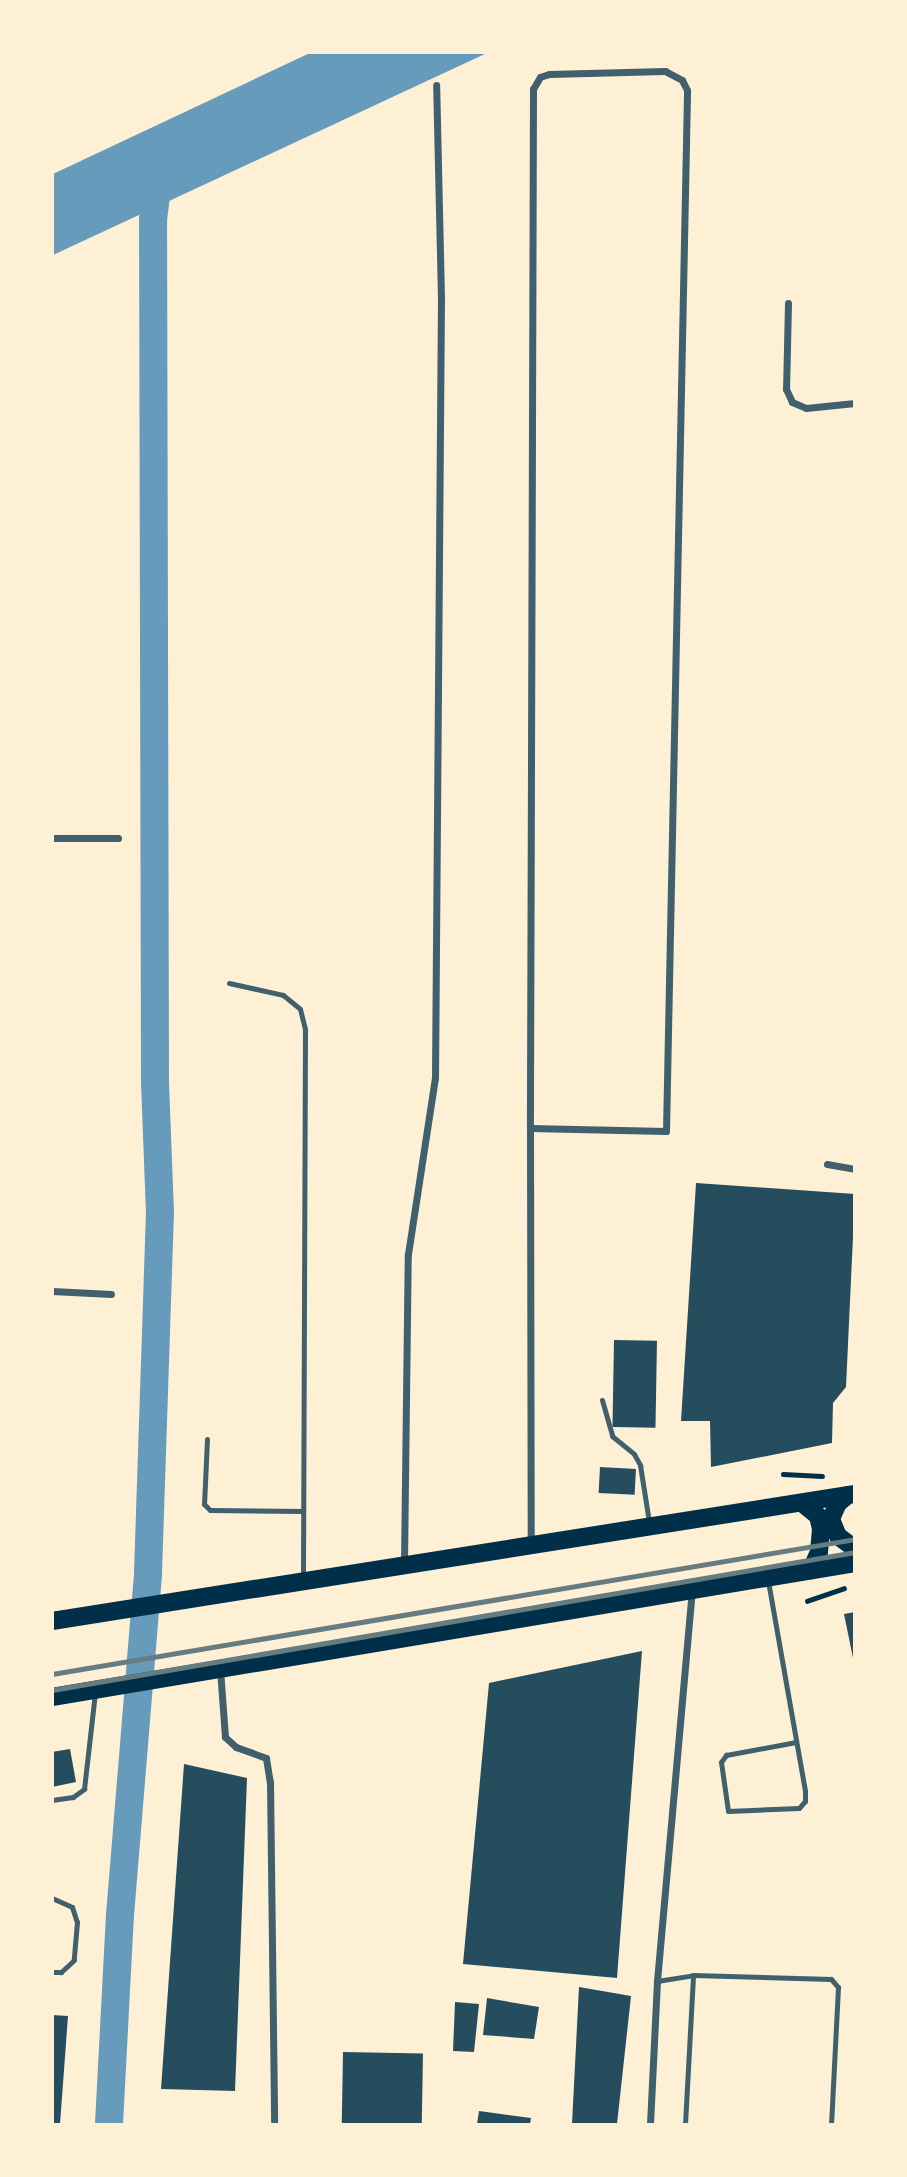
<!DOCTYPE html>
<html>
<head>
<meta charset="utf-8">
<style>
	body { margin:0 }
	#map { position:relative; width:907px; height:2177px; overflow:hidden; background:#fdf0d5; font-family:"Work Sans",sans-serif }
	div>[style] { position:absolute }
	.water>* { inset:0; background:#669bbc }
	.canal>* { height:28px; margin:-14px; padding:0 14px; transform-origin:14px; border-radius:14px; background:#669bbc }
	.building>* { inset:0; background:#264d5e; transform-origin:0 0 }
	.path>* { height:4.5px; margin:-2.25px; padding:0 2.25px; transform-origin:2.25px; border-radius:2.25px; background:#003049 }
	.service>* { height:5px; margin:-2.5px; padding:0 2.5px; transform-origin:2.5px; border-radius:2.5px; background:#3f606c }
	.minor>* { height:7px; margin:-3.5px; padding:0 3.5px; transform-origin:3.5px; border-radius:3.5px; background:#3f606c }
	.primary>* { height:18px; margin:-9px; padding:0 9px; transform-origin:9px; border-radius:9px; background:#003049 }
	.rail>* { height:5px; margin:-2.5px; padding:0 2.5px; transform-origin:2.5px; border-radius:2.5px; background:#657d81 }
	span { translate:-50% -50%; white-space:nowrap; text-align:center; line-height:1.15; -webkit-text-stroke:7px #fdf0d5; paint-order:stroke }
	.frame { position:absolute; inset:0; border:54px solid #fdf0d5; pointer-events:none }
</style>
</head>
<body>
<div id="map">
	<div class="water">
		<i style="clip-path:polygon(312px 52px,487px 53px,53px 255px,53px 174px)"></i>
	</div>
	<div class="canal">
		<i style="left:109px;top:2124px;width:209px;rotate:-87deg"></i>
		<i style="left:120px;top:1915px;width:343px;rotate:-85.3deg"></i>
		<i style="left:148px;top:1573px;width:360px;rotate:-88.1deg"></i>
		<i style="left:160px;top:1213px;width:132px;rotate:-92.2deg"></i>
		<i style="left:155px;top:1081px;width:861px;rotate:-90.13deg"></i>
		<i style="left:153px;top:220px;width:49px;rotate:-83deg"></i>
	</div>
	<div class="building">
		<i style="clip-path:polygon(696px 1183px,855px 1194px,846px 1387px,833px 1403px,832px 1443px,711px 1467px,710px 1421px,681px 1421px)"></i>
		<i style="left:614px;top:1340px;width:43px;height:87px;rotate:1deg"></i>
		<i style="left:600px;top:1467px;width:36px;height:26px;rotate:3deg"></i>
		<i style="clip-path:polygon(855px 1612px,855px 1658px,853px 1658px,844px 1614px)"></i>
		<i style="clip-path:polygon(642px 1651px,617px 1978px,463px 1964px,489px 1683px)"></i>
		<i style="clip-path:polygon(70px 1749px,76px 1782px,52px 1787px,52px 1752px)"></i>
		<i style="clip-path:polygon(184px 1764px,247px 1778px,235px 2091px,161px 2089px)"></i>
		<i style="clip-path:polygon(579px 1987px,631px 1996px,617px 2124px,572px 2124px)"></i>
		<i style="clip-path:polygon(487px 1998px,539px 2007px,534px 2039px,483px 2035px)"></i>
		<i style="clip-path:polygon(455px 2002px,479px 2004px,474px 2052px,453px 2051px)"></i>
		<i style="clip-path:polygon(52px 2015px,68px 2016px,60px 2124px,52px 2124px)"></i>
		<i style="left:343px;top:2052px;width:80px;height:72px;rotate:1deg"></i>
		<i style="clip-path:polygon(479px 2111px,531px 2118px,530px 2124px,477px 2124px)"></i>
	</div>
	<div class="path">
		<i style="left:783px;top:1474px;width:39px;rotate:3deg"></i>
		<i style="left:807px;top:1601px;width:39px;rotate:-19deg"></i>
	</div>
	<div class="service">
		<i style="left:229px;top:983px;width:55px;rotate:12.5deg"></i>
		<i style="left:283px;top:995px;width:22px;rotate:39deg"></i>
		<i style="left:300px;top:1009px;width:21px;rotate:76deg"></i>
		<i style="left:305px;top:1029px;width:547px;rotate:90.21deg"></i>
		<i style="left:602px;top:1400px;width:37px;rotate:74deg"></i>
		<i style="left:612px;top:1436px;width:28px;rotate:39deg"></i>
		<i style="left:634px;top:1454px;width:13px;rotate:61deg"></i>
		<i style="left:640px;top:1465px;width:58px;rotate:81deg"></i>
		<i style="left:207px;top:1439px;width:65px;rotate:92.6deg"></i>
		<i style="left:204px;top:1504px;width:8px;rotate:45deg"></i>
		<i style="left:210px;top:1510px;width:93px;rotate:0.6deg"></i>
		<i style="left:768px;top:1581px;width:213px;rotate:80deg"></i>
		<i style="left:805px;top:1791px;width:10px;rotate:90deg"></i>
		<i style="left:805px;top:1801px;width:9px;rotate:131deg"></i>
		<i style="left:799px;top:1808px;width:71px;rotate:177.6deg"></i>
		<i style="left:728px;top:1811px;width:49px;rotate:-98.1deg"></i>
		<i style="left:721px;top:1762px;width:9px;rotate:-54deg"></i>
		<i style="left:726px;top:1755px;width:71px;rotate:-10.5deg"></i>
		<i style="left:52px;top:1800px;width:21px;rotate:-8deg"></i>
		<i style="left:73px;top:1797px;width:14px;rotate:-36deg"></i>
		<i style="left:84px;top:1789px;width:97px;rotate:-83.5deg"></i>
		<i style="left:52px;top:1898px;width:22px;rotate:24deg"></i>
		<i style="left:72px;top:1907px;width:16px;rotate:72deg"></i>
		<i style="left:77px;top:1922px;width:38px;rotate:95deg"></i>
		<i style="left:74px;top:1960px;width:18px;rotate:137deg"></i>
		<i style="left:61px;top:1972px;width:9px;rotate:180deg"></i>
		<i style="left:657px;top:1981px;width:36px;rotate:-9deg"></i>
		<i style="left:693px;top:1975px;width:138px;rotate:1.7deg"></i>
		<i style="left:831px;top:1979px;width:11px;rotate:49deg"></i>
		<i style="left:838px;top:1987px;width:137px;rotate:92.9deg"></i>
		<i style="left:685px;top:2124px;width:149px;rotate:-86.9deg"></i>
	</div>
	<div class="minor">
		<i style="left:788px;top:303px;width:86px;rotate:91.3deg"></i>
		<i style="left:786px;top:389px;width:14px;rotate:65deg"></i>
		<i style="left:792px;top:402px;width:15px;rotate:23deg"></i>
		<i style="left:806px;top:408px;width:49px;rotate:-5.8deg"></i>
		<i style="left:52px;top:838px;width:66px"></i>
		<i style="left:530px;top:1128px;width:136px;rotate:1.3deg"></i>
		<i style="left:666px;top:1131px;width:1041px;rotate:-88.84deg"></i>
		<i style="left:687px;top:90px;width:11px;rotate:-117deg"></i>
		<i style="left:682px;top:80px;width:19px;rotate:-152deg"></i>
		<i style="left:665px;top:71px;width:116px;rotate:178.5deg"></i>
		<i style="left:549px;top:74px;width:9px;rotate:162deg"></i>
		<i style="left:540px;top:77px;width:14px;rotate:120deg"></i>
		<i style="left:533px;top:89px;width:1039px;rotate:90.17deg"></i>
		<i style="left:530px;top:1128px;width:415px;rotate:89.9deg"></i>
		<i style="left:827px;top:1164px;width:28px;rotate:10deg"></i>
		<i style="left:52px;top:1291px;width:59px;rotate:2.9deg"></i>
		<i style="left:404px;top:1563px;width:309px;rotate:-89.3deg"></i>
		<i style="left:408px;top:1254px;width:178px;rotate:-81.3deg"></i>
		<i style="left:435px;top:1078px;width:780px;rotate:-89.56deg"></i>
		<i style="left:441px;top:298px;width:213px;rotate:-91.3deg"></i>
		<i style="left:220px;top:1669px;width:68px;rotate:85.8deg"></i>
		<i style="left:225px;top:1737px;width:15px;rotate:42deg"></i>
		<i style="left:236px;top:1747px;width:32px;rotate:20deg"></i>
		<i style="left:266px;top:1758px;width:24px;rotate:81deg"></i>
		<i style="left:270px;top:1782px;width:342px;rotate:89.3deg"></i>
		<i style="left:650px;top:2124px;width:143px;rotate:-87.2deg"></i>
		<i style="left:657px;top:1981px;width:392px;rotate:-84.9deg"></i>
	</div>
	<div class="primary">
		<i style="left:848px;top:1495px;width:13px;rotate:141deg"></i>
		<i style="left:838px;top:1503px;width:17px;rotate:114deg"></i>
		<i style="left:831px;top:1519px;width:18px;rotate:68deg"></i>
		<i style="left:838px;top:1536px;width:21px;rotate:37deg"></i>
		<i style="left:802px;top:1503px;width:21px;rotate:39deg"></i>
		<i style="left:818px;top:1516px;width:13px;rotate:77deg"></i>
		<i style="left:821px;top:1529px;width:23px;rotate:95deg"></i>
		<i style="left:819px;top:1552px;width:20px;rotate:114deg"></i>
		<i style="left:52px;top:1621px;width:813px;rotate:-8.99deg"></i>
		<i style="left:52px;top:1697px;width:814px;rotate:-9.47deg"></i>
	</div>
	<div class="rail">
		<i style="left:52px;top:1674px;width:814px;rotate:-9.54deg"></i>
		<i style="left:52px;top:1690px;width:815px;rotate:-9.75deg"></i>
	</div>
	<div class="frame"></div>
</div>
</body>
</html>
